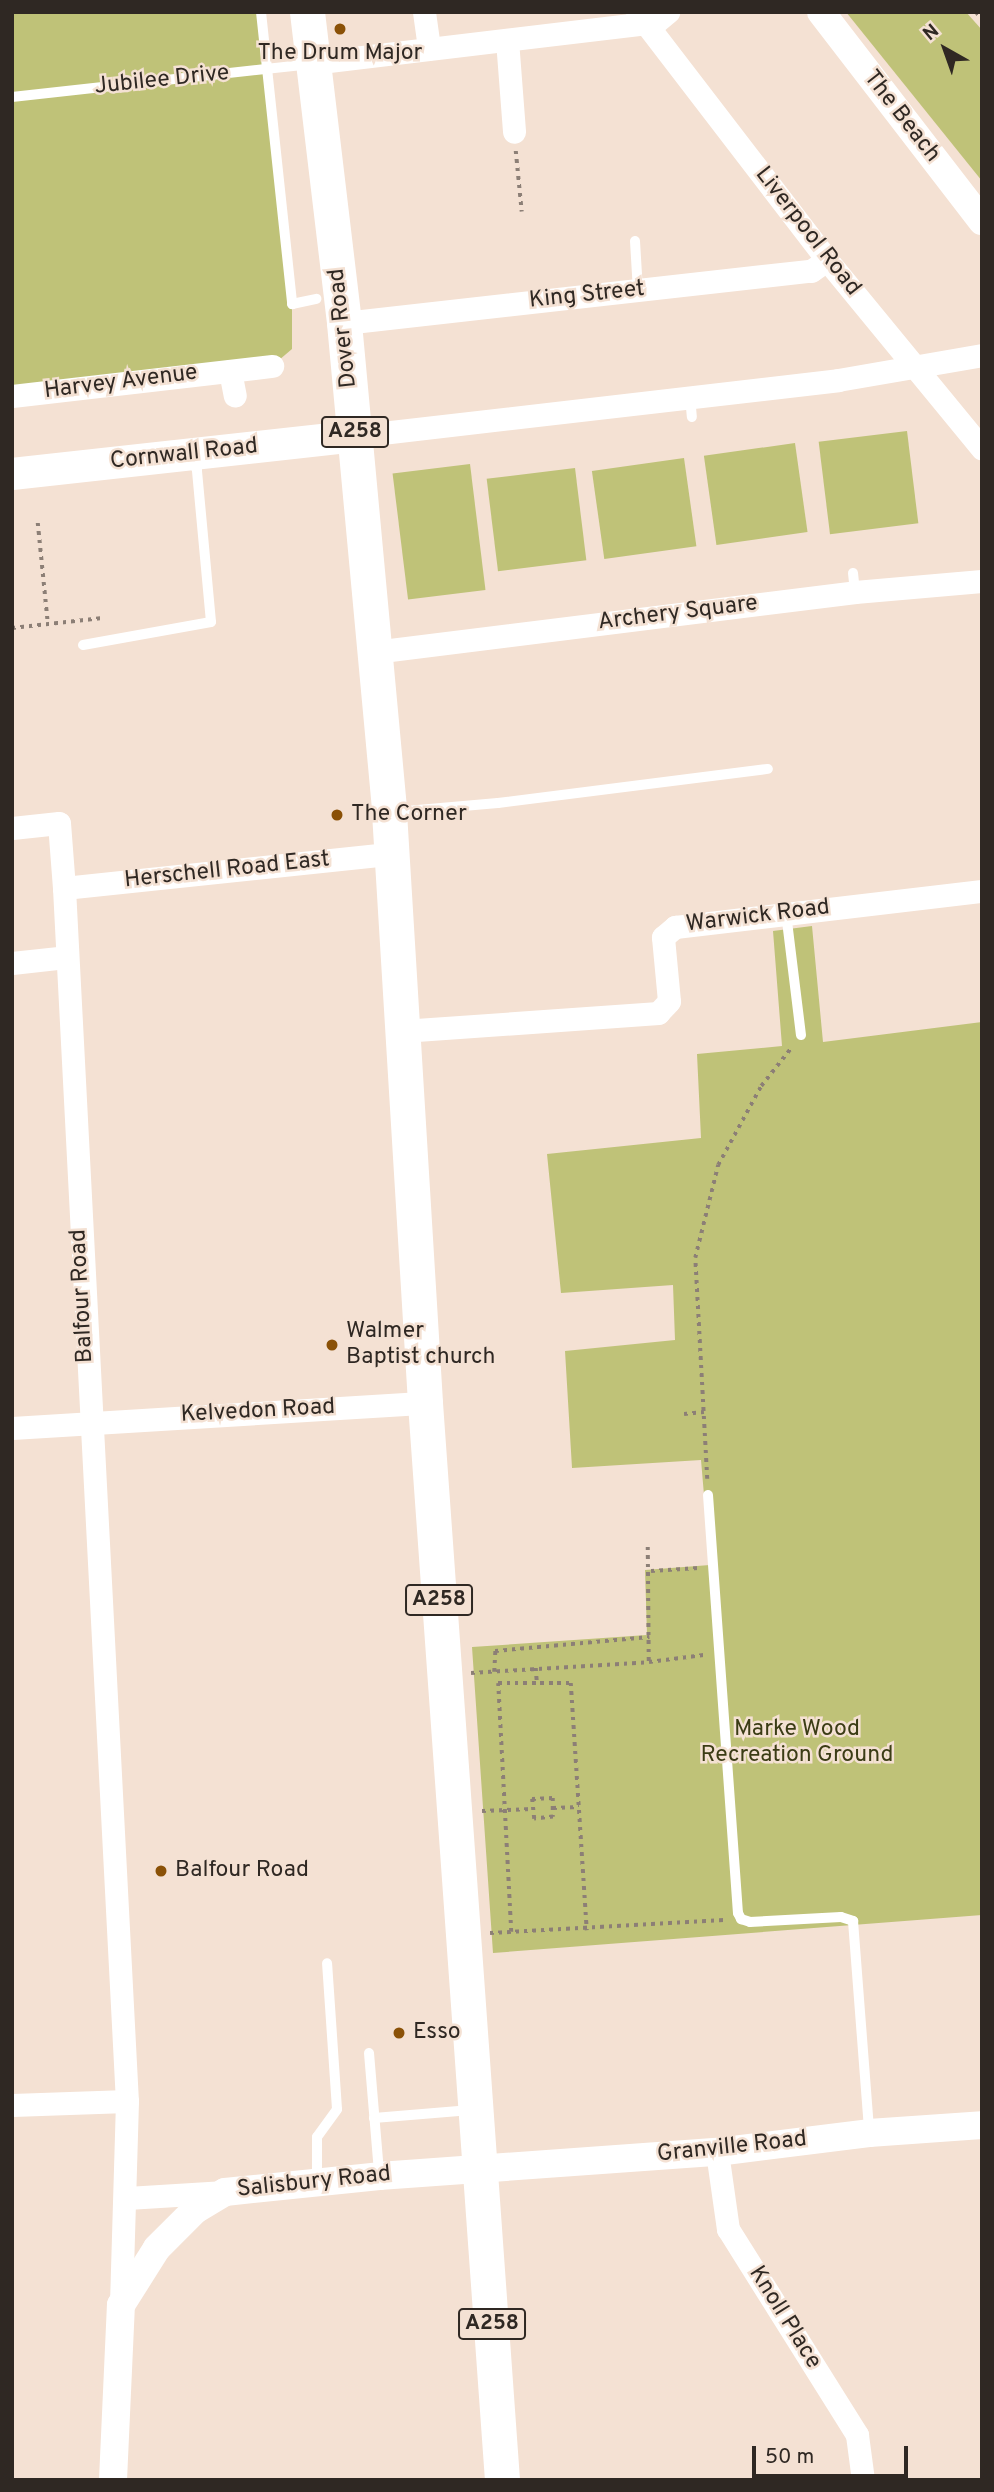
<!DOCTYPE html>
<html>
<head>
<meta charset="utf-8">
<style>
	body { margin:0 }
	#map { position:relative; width:994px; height:2492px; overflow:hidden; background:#f4e1d3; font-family:Overpass,sans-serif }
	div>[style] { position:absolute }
	.green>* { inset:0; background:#bfc278; transform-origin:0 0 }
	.path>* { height:3.5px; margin-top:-1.75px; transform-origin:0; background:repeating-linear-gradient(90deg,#8c7f76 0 3.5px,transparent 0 8.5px) }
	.service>* { height:10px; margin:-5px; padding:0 5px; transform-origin:5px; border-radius:5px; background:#fff }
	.minor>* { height:23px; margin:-11.5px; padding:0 11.5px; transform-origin:11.5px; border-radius:11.5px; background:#fff }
	.tertiary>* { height:28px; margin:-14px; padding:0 14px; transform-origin:14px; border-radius:14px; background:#fff }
	.secondary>* { height:32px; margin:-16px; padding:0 16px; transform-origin:16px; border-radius:16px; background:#fff }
	.primary>* { height:35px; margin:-17.5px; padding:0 17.5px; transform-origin:17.5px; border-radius:17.5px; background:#fff }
	.dots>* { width:19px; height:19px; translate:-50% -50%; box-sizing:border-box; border:4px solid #f4e1d3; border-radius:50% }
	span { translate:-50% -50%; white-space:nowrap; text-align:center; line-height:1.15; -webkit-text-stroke:5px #f4e1d3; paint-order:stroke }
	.shield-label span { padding:2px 5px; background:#f4e1d3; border:2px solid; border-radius:5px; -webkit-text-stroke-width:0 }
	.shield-label { font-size:21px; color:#2f2823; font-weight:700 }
	.poi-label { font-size:23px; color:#2f2823 }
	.left { translate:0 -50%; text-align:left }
	.street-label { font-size:23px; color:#2f2823 }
	.park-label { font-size:23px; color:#3b3c15 }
	.frame { position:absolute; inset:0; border:14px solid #2f2823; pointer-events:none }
	.north { position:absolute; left:910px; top:14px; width:70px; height:70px; -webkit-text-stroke:5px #f4e1d3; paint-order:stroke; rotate:320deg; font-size:19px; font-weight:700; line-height:28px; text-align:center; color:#2f2823 }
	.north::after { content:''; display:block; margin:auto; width:24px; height:32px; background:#2f2823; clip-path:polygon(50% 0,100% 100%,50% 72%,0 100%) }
	.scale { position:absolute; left:752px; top:2446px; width:156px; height:32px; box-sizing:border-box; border:4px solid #2f2823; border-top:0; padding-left:9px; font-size:21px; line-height:24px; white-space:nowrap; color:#2f2823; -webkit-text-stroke:5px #f4e1d3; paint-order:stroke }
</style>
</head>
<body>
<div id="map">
	<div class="green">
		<i style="clip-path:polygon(12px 12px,261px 12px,292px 304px,292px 349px,272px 366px,12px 396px)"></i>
		<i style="clip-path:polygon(846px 12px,966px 12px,982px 30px,982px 181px)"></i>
		<i style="left:907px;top:431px;width:93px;height:89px;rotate:83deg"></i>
		<i style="left:795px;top:443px;width:90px;height:92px;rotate:82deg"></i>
		<i style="left:684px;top:458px;width:89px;height:93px;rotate:82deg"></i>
		<i style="left:470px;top:464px;width:127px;height:78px;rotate:83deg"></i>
		<i style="left:575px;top:468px;width:93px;height:89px;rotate:83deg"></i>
		<i style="clip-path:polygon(812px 926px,823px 1042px,982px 1022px,982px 1915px,493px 1953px,472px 1647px,647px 1635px,645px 1570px,710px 1565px,701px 1460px,572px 1468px,565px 1351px,675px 1340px,673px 1285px,561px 1293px,547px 1154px,701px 1138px,697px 1054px,782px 1046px,773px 931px)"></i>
	</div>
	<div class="path">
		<i style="left:976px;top:12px;width:9px;rotate:49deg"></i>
		<i style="left:516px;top:151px;width:61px;rotate:84.4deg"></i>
		<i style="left:38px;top:523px;width:101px;rotate:84.3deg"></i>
		<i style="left:12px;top:628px;width:91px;rotate:-6.3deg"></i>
		<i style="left:684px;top:1414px;width:20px;rotate:-6deg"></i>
		<i style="left:707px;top:1479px;width:221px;rotate:-93.1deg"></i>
		<i style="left:695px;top:1258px;width:96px;rotate:-76.1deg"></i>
		<i style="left:718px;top:1165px;width:90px;rotate:-61.4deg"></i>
		<i style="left:761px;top:1086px;width:50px;rotate:-51.5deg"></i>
		<i style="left:648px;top:1547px;width:115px;rotate:89.5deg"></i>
		<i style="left:651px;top:1571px;width:48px;rotate:-3.6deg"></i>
		<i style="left:536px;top:1668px;width:15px;rotate:86deg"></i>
		<i style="left:494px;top:1672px;width:21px;rotate:-87deg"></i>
		<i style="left:495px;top:1651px;width:155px;rotate:-5.2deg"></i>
		<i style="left:471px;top:1673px;width:178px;rotate:-3.5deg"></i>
		<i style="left:649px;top:1662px;width:55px;rotate:-7.3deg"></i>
		<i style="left:553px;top:1798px;width:19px;rotate:90deg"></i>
		<i style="left:553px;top:1817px;width:19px;rotate:174deg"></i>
		<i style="left:534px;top:1819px;width:20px;rotate:-96deg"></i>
		<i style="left:532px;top:1799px;width:21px;rotate:-3deg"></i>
		<i style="left:553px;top:1808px;width:26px;rotate:-2deg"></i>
		<i style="left:482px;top:1811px;width:50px;rotate:-2.3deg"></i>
		<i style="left:511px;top:1932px;width:249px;rotate:-93deg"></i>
		<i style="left:498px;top:1683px;width:73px"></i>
		<i style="left:571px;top:1683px;width:248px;rotate:86.3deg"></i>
		<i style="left:490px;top:1933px;width:234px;rotate:-3.2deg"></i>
	</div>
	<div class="service">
		<i style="left:261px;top:12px;width:294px;rotate:83.9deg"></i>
		<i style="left:292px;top:304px;width:25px;rotate:-12deg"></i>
		<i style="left:12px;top:97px;width:299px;rotate:-6.3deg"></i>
		<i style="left:635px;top:241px;width:50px;rotate:86.6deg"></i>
		<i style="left:690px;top:396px;width:21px;rotate:85deg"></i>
		<i style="left:853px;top:573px;width:19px;rotate:84deg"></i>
		<i style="left:83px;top:645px;width:130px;rotate:-10.2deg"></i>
		<i style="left:211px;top:622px;width:153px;rotate:-95.3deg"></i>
		<i style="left:197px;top:470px;width:15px;rotate:-118deg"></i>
		<i style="left:395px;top:812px;width:103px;rotate:-5deg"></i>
		<i style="left:498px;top:803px;width:272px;rotate:-7.2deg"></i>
		<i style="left:786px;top:913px;width:123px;rotate:83deg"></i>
		<i style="left:708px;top:1495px;width:419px;rotate:85.9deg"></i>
		<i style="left:738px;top:1913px;width:7px;rotate:63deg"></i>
		<i style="left:741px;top:1919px;width:9px;rotate:18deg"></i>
		<i style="left:750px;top:1922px;width:91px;rotate:-3.1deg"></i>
		<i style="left:841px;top:1917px;width:13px;rotate:18deg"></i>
		<i style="left:853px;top:1921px;width:211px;rotate:85.6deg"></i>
		<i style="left:369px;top:2053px;width:120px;rotate:85.2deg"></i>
		<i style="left:374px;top:2118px;width:97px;rotate:-4.7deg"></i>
		<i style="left:317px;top:2181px;width:44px;rotate:-90deg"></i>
		<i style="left:317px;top:2137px;width:34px;rotate:-54deg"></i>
		<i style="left:337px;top:2109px;width:146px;rotate:-93.9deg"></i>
	</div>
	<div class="minor">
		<i style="left:424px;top:12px;width:37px;rotate:82deg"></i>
		<i style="left:637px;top:12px;width:312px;rotate:52.5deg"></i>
		<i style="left:827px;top:260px;width:244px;rotate:50.6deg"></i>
		<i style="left:507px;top:40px;width:92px;rotate:85.6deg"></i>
		<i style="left:312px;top:63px;width:346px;rotate:-6.8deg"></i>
		<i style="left:656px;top:22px;width:16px;rotate:-40deg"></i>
		<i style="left:344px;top:323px;width:470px;rotate:-6.4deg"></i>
		<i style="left:811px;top:271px;width:19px;rotate:-35deg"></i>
		<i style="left:230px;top:371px;width:25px;rotate:79deg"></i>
		<i style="left:12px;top:396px;width:262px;rotate:-6.6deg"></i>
		<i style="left:356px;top:436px;width:485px;rotate:-6.6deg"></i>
		<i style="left:838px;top:380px;width:146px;rotate:-9.8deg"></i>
		<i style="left:374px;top:652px;width:485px;rotate:-7.1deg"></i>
		<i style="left:855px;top:592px;width:127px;rotate:-5deg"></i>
		<i style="left:12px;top:828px;width:47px;rotate:-6.1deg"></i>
		<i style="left:59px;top:823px;width:65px;rotate:85.6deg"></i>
		<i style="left:64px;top:888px;width:1215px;rotate:87.03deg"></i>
		<i style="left:127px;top:2101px;width:204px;rotate:91.7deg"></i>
		<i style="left:64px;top:888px;width:328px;rotate:-6deg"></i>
		<i style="left:12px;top:963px;width:54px;rotate:-6.3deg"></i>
		<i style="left:402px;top:1031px;width:257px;rotate:-4deg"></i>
		<i style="left:658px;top:1013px;width:16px;rotate:-47deg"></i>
		<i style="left:669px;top:1001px;width:64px;rotate:-95.4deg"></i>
		<i style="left:663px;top:937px;width:16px;rotate:-40deg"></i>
		<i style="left:675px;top:927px;width:309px;rotate:-6.7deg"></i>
		<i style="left:12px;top:1428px;width:414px;rotate:-3.5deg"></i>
		<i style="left:12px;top:2105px;width:115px;rotate:-2deg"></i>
		<i style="left:717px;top:2152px;width:78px;rotate:81.9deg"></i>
		<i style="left:728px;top:2229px;width:243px;rotate:57.9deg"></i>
		<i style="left:857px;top:2435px;width:45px;rotate:82.4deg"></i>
		<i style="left:127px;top:2198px;width:98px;rotate:-3.5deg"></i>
	</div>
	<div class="tertiary">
		<i style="left:821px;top:12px;width:264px;rotate:52.4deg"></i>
		<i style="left:113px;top:2480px;width:175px;rotate:-87.4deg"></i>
		<i style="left:121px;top:2305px;width:67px;rotate:-57.7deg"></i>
		<i style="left:157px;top:2248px;width:54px;rotate:-45deg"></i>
		<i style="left:195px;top:2210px;width:35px;rotate:-31deg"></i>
		<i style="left:225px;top:2192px;width:155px;rotate:-5.9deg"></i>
		<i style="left:379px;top:2176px;width:339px;rotate:-4.1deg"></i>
		<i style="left:717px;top:2152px;width:153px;rotate:-7.1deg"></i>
		<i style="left:869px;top:2133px;width:113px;rotate:-4deg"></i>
	</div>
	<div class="secondary">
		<i style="left:12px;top:474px;width:346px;rotate:-6.3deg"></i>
	</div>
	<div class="primary">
		<i style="left:307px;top:12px;width:313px;rotate:83.2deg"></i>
		<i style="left:344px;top:323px;width:491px;rotate:84.7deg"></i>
		<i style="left:389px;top:812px;width:592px;rotate:86.51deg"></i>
		<i style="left:425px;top:1403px;width:1080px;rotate:85.91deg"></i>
	</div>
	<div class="dots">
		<i style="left:340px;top:29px;background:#8a5107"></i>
		<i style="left:337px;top:815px;background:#8a5107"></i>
		<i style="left:332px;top:1345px;background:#8a5107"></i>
		<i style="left:161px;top:1871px;background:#8a5107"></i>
		<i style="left:399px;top:2033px;background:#8a5107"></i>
	</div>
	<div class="shield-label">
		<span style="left:355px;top:432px">A258</span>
		<span style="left:439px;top:1600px">A258</span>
		<span style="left:492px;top:2324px">A258</span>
	</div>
	<div class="poi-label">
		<span style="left:340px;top:54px">The Drum Major</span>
		<span class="left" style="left:351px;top:815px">The Corner</span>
		<span class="left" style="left:346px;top:1345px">Walmer<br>Baptist church</span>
		<span class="left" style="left:175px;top:1871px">Balfour Road</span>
		<span class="left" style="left:413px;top:2033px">Esso</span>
	</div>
	<div class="street-label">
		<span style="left:162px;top:81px;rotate:-6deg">Jubilee Drive</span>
		<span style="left:901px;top:117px;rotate:52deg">The Beach</span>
		<span style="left:807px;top:232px;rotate:52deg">Liverpool Road</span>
		<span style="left:587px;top:296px;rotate:-6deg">King Street</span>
		<span style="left:344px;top:328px;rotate:-96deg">Dover Road</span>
		<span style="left:121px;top:383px;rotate:-7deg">Harvey Avenue</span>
		<span style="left:184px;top:455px;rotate:-6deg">Cornwall Road</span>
		<span style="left:678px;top:614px;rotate:-7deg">Archery Square</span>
		<span style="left:227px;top:871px;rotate:-6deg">Herschell Road East</span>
		<span style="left:758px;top:917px;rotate:-7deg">Warwick Road</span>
		<span style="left:83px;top:1296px;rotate:-93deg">Balfour Road</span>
		<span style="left:258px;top:1412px;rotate:-3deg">Kelvedon Road</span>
		<span style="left:732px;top:2148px;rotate:-6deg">Granville Road</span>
		<span style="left:314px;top:2183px;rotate:-6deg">Salisbury Road</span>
		<span style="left:784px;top:2318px;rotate:58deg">Knoll Place</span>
	</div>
	<div class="park-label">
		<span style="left:797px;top:1743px">Marke Wood<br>Recreation Ground</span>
	</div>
	<div class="frame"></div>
	<div class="north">N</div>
	<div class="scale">50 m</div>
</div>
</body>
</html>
